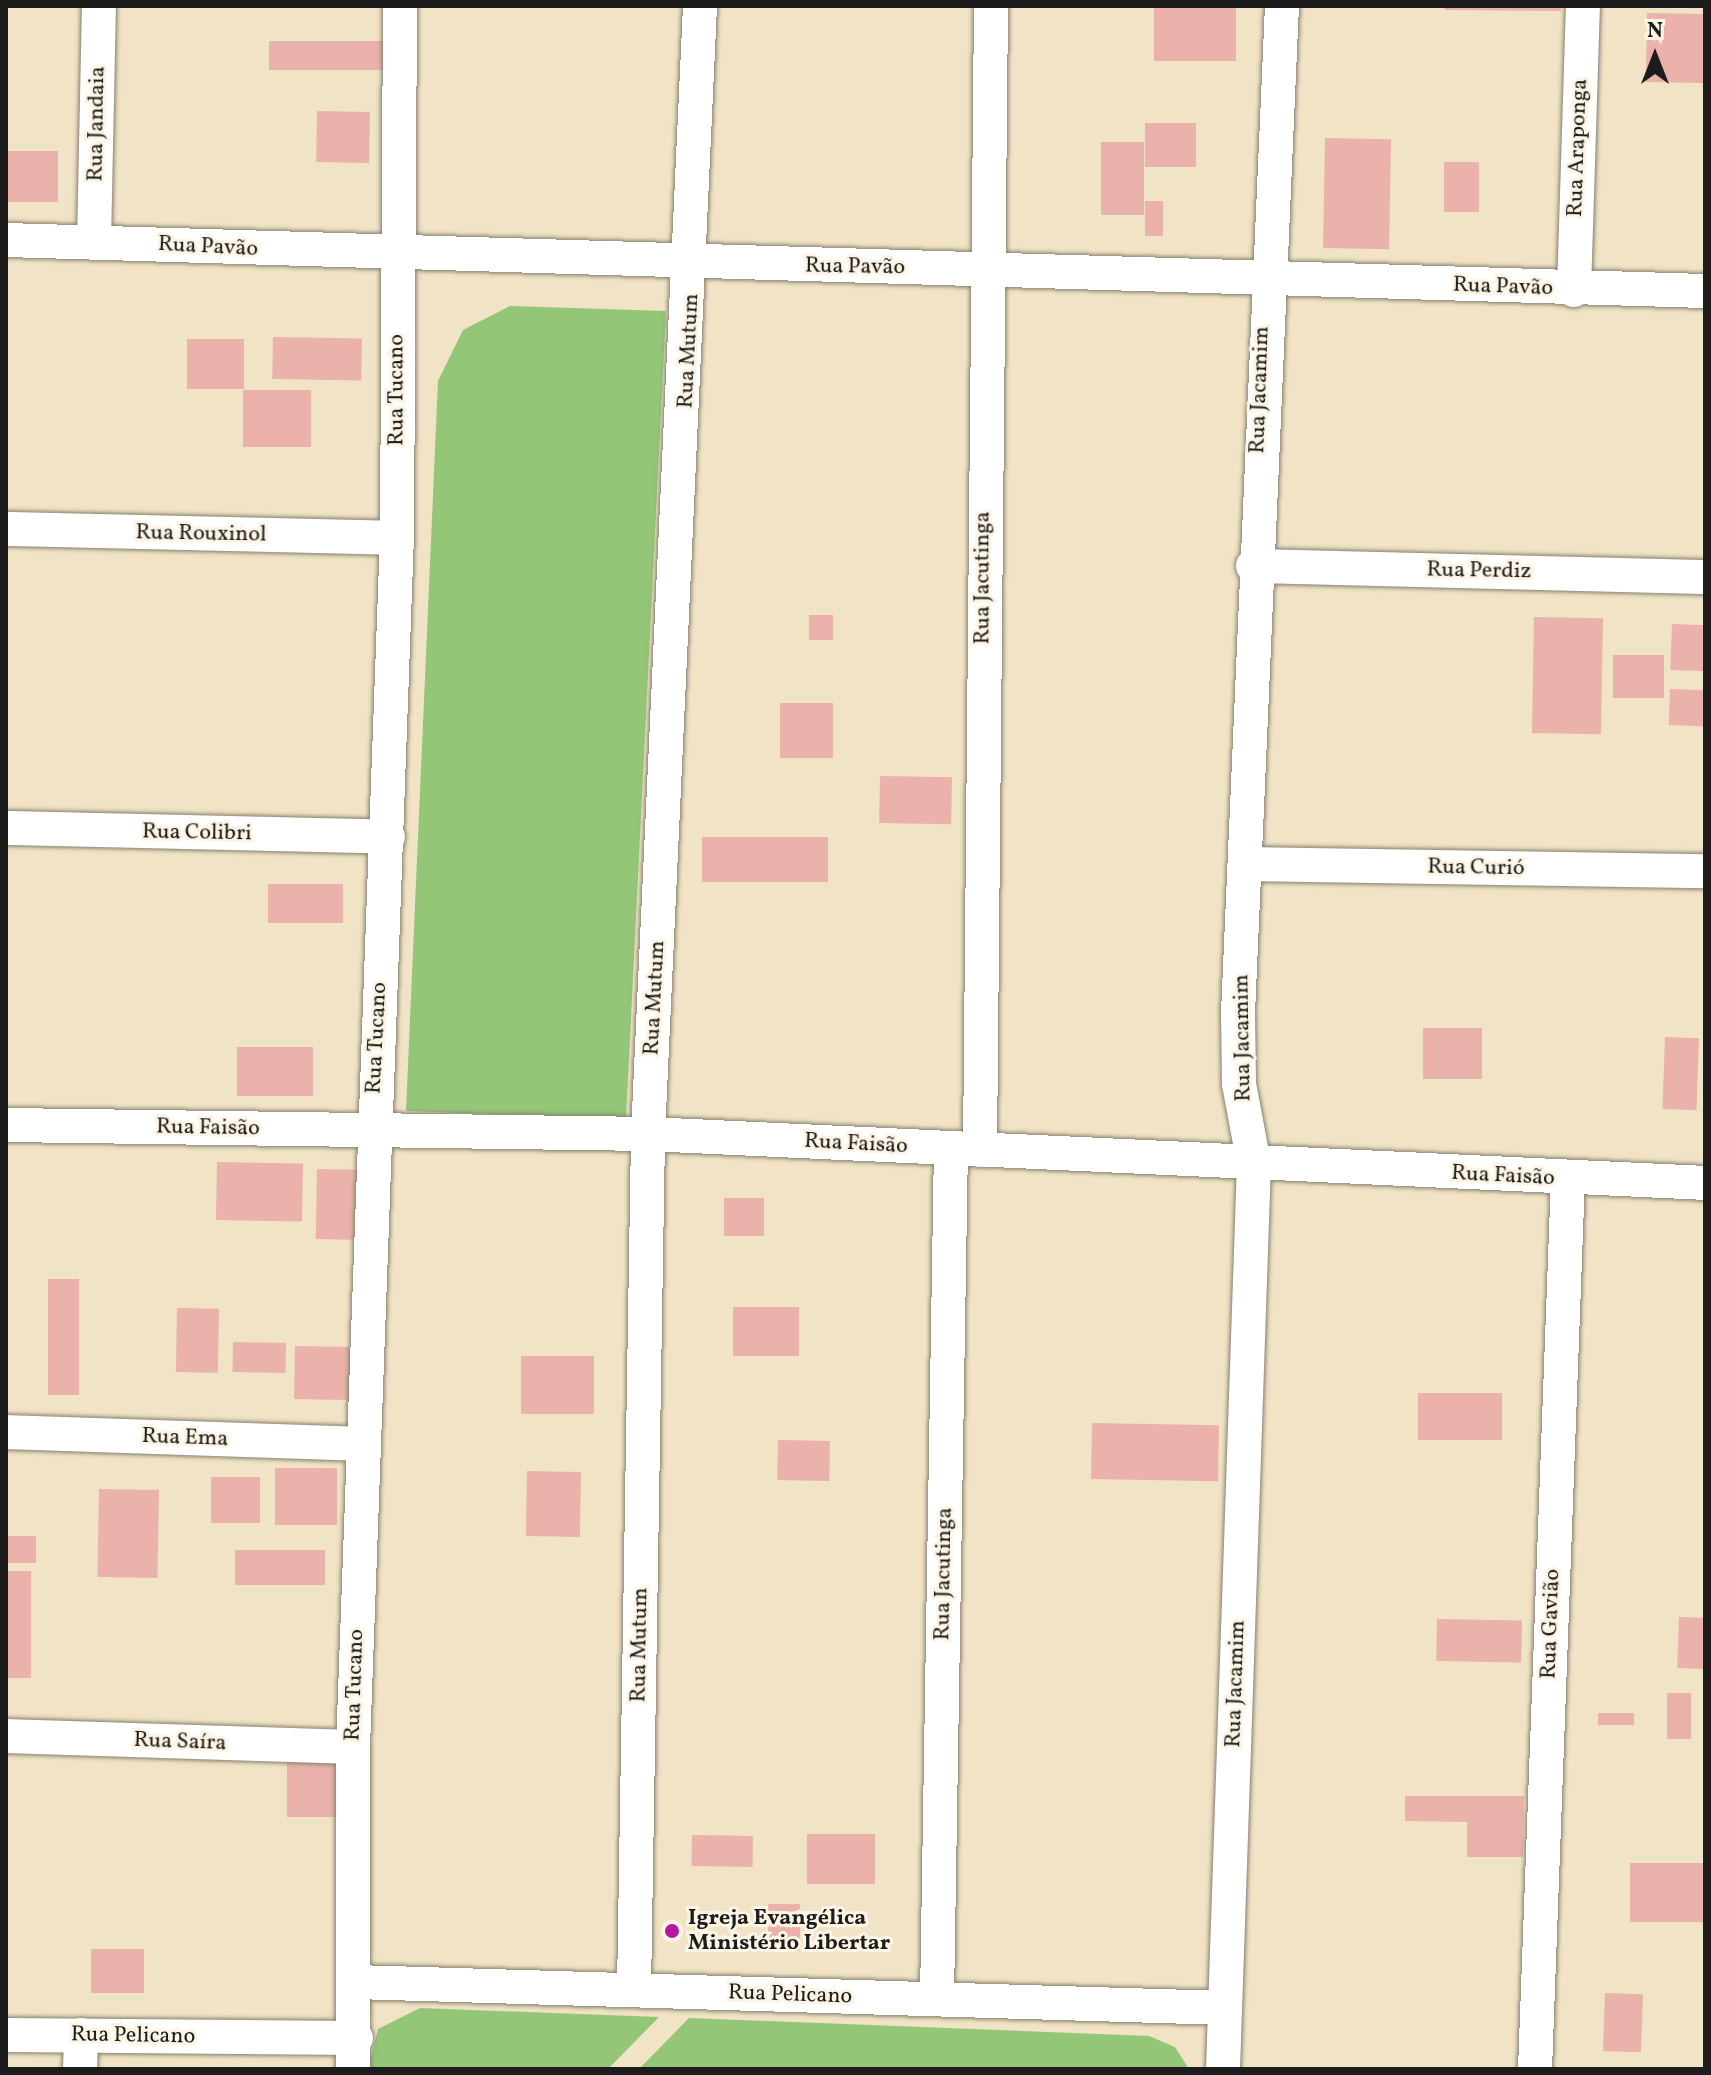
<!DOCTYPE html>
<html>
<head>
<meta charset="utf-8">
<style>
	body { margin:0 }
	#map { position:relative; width:1711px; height:2075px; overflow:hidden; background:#f1e3c5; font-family:Vollkorn,serif }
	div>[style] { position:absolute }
	.green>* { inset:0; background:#93c677 }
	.building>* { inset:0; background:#eab2aa; transform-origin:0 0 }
	.roads { filter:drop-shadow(0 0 2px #868070) drop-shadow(0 0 2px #868070) }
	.street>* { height:34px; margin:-17px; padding:0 17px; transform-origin:17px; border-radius:17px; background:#fff }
	.dots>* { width:22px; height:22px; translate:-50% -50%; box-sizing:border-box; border:4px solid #fcf5e5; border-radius:50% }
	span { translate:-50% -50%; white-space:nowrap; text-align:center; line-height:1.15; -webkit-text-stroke:6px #fcf5e5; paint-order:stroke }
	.street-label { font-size:22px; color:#1c1c1c }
	.poi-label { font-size:22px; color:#1c1c1c; font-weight:700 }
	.left { translate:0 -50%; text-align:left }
	.frame { position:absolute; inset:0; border:8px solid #1c1c1c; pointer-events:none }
	.north { position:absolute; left:1615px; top:16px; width:80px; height:80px; -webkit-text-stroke:6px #fcf5e5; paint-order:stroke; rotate:0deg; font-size:22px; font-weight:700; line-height:32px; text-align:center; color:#1c1c1c }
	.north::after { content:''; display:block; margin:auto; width:28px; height:36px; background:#1c1c1c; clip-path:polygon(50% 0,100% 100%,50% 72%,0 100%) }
</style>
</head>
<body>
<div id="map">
	<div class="green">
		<i style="clip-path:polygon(510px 306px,666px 311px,626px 1119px,406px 1111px,438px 381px,463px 330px)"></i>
		<i style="clip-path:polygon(420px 2008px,659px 2017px,608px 2069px,368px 2069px,378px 2029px)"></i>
		<i style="clip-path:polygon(689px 2018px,1149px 2036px,1175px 2047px,1189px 2069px,639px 2069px)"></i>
	</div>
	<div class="building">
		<i style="clip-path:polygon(1445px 6px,1561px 6px,1561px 11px,1445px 10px)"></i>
		<i style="left:1154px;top:7px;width:82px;height:54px"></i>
		<i style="left:1647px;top:13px;width:58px;height:69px;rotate:1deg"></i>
		<i style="left:269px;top:41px;width:116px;height:29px"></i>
		<i style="left:317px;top:111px;width:53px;height:51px;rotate:1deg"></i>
		<i style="left:1145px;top:123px;width:51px;height:44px"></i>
		<i style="left:1325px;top:138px;width:66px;height:110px;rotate:1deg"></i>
		<i style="left:1101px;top:142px;width:43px;height:73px"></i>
		<i style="left:6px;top:151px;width:52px;height:51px"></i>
		<i style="left:1444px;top:162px;width:35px;height:50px"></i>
		<i style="left:1145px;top:201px;width:18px;height:35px"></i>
		<i style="left:273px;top:337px;width:89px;height:42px;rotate:1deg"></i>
		<i style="left:187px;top:339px;width:57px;height:50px"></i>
		<i style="left:243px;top:390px;width:68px;height:57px"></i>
		<i style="left:809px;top:615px;width:24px;height:25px"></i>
		<i style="left:1534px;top:617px;width:69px;height:116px;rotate:1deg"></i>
		<i style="left:1672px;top:624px;width:33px;height:46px;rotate:2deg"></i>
		<i style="left:1613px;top:655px;width:51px;height:43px"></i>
		<i style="left:1670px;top:689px;width:35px;height:36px;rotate:2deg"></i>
		<i style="left:780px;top:703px;width:53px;height:55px"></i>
		<i style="left:880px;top:776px;width:72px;height:47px;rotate:1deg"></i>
		<i style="left:702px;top:837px;width:126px;height:45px"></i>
		<i style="left:268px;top:884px;width:75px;height:39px"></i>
		<i style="left:1423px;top:1028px;width:59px;height:51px"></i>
		<i style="left:1665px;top:1037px;width:34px;height:72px;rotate:2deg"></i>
		<i style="left:237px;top:1047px;width:76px;height:49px"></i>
		<i style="left:217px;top:1162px;width:86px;height:58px;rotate:1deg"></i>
		<i style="left:317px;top:1169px;width:51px;height:70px;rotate:1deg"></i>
		<i style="left:724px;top:1198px;width:40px;height:38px"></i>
		<i style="left:48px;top:1279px;width:31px;height:116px"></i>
		<i style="left:733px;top:1307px;width:66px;height:49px"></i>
		<i style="left:177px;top:1308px;width:42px;height:64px;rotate:1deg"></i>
		<i style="left:233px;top:1342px;width:53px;height:30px;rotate:1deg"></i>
		<i style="left:295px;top:1346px;width:57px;height:53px;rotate:1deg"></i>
		<i style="left:521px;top:1356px;width:73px;height:58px"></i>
		<i style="left:1418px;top:1393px;width:84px;height:47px"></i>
		<i style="left:1092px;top:1423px;width:127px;height:56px;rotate:1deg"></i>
		<i style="left:778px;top:1440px;width:52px;height:40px;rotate:1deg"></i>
		<i style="left:275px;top:1468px;width:62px;height:57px"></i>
		<i style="left:527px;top:1471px;width:54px;height:65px;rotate:1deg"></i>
		<i style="left:211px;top:1477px;width:49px;height:46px"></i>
		<i style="left:99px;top:1489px;width:60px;height:88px;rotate:1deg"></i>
		<i style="left:6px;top:1536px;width:30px;height:27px"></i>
		<i style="left:235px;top:1550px;width:90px;height:35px"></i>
		<i style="left:6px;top:1571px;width:25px;height:107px"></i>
		<i style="left:1679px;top:1617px;width:26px;height:51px;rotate:2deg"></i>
		<i style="left:1437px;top:1619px;width:85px;height:42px;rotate:1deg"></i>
		<i style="left:1667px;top:1693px;width:24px;height:46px"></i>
		<i style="left:1598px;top:1713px;width:36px;height:12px"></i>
		<i style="left:287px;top:1760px;width:55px;height:57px"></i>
		<i style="clip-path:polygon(1405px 1796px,1524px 1796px,1523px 1857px,1467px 1857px,1467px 1822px,1405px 1821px)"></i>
		<i style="left:807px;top:1834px;width:68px;height:50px"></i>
		<i style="left:692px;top:1835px;width:61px;height:31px;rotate:1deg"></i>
		<i style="left:1630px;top:1863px;width:74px;height:59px"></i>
		<i style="left:768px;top:1904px;width:32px;height:47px"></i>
		<i style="left:91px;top:1949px;width:53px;height:44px"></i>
		<i style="left:1605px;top:1993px;width:38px;height:58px;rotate:2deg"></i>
	</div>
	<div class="roads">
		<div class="street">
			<i style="left:6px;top:240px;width:1700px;rotate:1.72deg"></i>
			<i style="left:94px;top:242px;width:236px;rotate:-88.8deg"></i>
			<i style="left:1574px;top:290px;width:284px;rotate:-88.2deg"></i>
			<i style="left:6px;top:529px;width:391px;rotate:1.3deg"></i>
			<i style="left:1253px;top:566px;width:452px;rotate:1.4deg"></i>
			<i style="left:6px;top:828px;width:382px;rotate:1.3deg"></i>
			<i style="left:1246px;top:864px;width:459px;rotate:0.9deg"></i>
			<i style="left:6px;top:1125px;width:642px;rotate:0.8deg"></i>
			<i style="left:648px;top:1134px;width:1058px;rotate:2.65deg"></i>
			<i style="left:980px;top:1150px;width:1144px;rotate:-89.45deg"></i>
			<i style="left:6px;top:1432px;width:358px;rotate:1.9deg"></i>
			<i style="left:6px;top:1736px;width:347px;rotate:1.8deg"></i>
			<i style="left:355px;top:1982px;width:870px;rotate:1.71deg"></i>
			<i style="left:634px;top:1990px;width:856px;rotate:-89.06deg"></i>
			<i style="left:648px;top:1134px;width:1129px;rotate:-87.36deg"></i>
			<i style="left:937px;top:1999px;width:851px;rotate:-89.06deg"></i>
			<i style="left:6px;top:2035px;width:350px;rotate:0.5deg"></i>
			<i style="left:80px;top:2069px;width:34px;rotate:-88deg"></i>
			<i style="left:353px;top:2069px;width:322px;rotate:-90deg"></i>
			<i style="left:353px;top:1747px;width:1210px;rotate:-87.92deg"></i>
			<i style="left:397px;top:538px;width:532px;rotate:-89.68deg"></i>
			<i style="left:1223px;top:2069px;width:906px;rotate:-88.04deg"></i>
			<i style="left:1254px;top:1164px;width:81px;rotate:-100.6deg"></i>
			<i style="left:1239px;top:1084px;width:71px;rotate:-90.8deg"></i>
			<i style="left:1238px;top:1013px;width:1008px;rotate:-87.5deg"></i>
			<i style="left:1535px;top:2069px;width:891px;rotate:-87.88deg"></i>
		</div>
	</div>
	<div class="dots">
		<i style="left:672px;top:1931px;background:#b5179e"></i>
	</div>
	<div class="street-label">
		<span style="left:97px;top:124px;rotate:-89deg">Rua Jandaia</span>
		<span style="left:1578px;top:148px;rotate:-88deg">Rua Araponga</span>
		<span style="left:208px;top:247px;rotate:3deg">Rua Pavão</span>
		<span style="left:855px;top:267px;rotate:1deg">Rua Pavão</span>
		<span style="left:1503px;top:287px;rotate:2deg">Rua Pavão</span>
		<span style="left:689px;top:351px;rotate:-87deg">Rua Mutum</span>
		<span style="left:397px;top:390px;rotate:-90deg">Rua Tucano</span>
		<span style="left:1260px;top:390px;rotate:-88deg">Rua Jacamim</span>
		<span style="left:201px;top:534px;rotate:1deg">Rua Rouxinol</span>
		<span style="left:1479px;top:571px;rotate:1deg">Rua Perdiz</span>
		<span style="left:983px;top:578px;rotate:-90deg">Rua Jacutinga</span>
		<span style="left:197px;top:833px;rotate:1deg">Rua Colibri</span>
		<span style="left:1476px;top:868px;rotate:1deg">Rua Curió</span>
		<span style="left:655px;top:998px;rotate:-87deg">Rua Mutum</span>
		<span style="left:377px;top:1038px;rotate:-87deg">Rua Tucano</span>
		<span style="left:1243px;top:1038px;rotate:-91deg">Rua Jacamim</span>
		<span style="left:208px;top:1128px;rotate:1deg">Rua Faisão</span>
		<span style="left:856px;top:1144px;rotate:3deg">Rua Faisão</span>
		<span style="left:1503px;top:1176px;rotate:3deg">Rua Faisão</span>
		<span style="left:185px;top:1438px;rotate:2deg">Rua Ema</span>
		<span style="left:944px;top:1574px;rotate:-89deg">Rua Jacutinga</span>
		<span style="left:1551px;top:1624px;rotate:-88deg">Rua Gavião</span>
		<span style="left:640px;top:1645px;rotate:-89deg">Rua Mutum</span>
		<span style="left:1236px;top:1684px;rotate:-88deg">Rua Jacamim</span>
		<span style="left:355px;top:1685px;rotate:-88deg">Rua Tucano</span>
		<span style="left:180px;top:1742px;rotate:2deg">Rua Saíra</span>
		<span style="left:790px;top:1995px;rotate:2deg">Rua Pelicano</span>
		<span style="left:133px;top:2036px;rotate:1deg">Rua Pelicano</span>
	</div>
	<div class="poi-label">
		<span class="left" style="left:688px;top:1931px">Igreja Evangélica<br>Ministério Libertar</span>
	</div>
	<div class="frame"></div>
	<div class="north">N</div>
</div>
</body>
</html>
